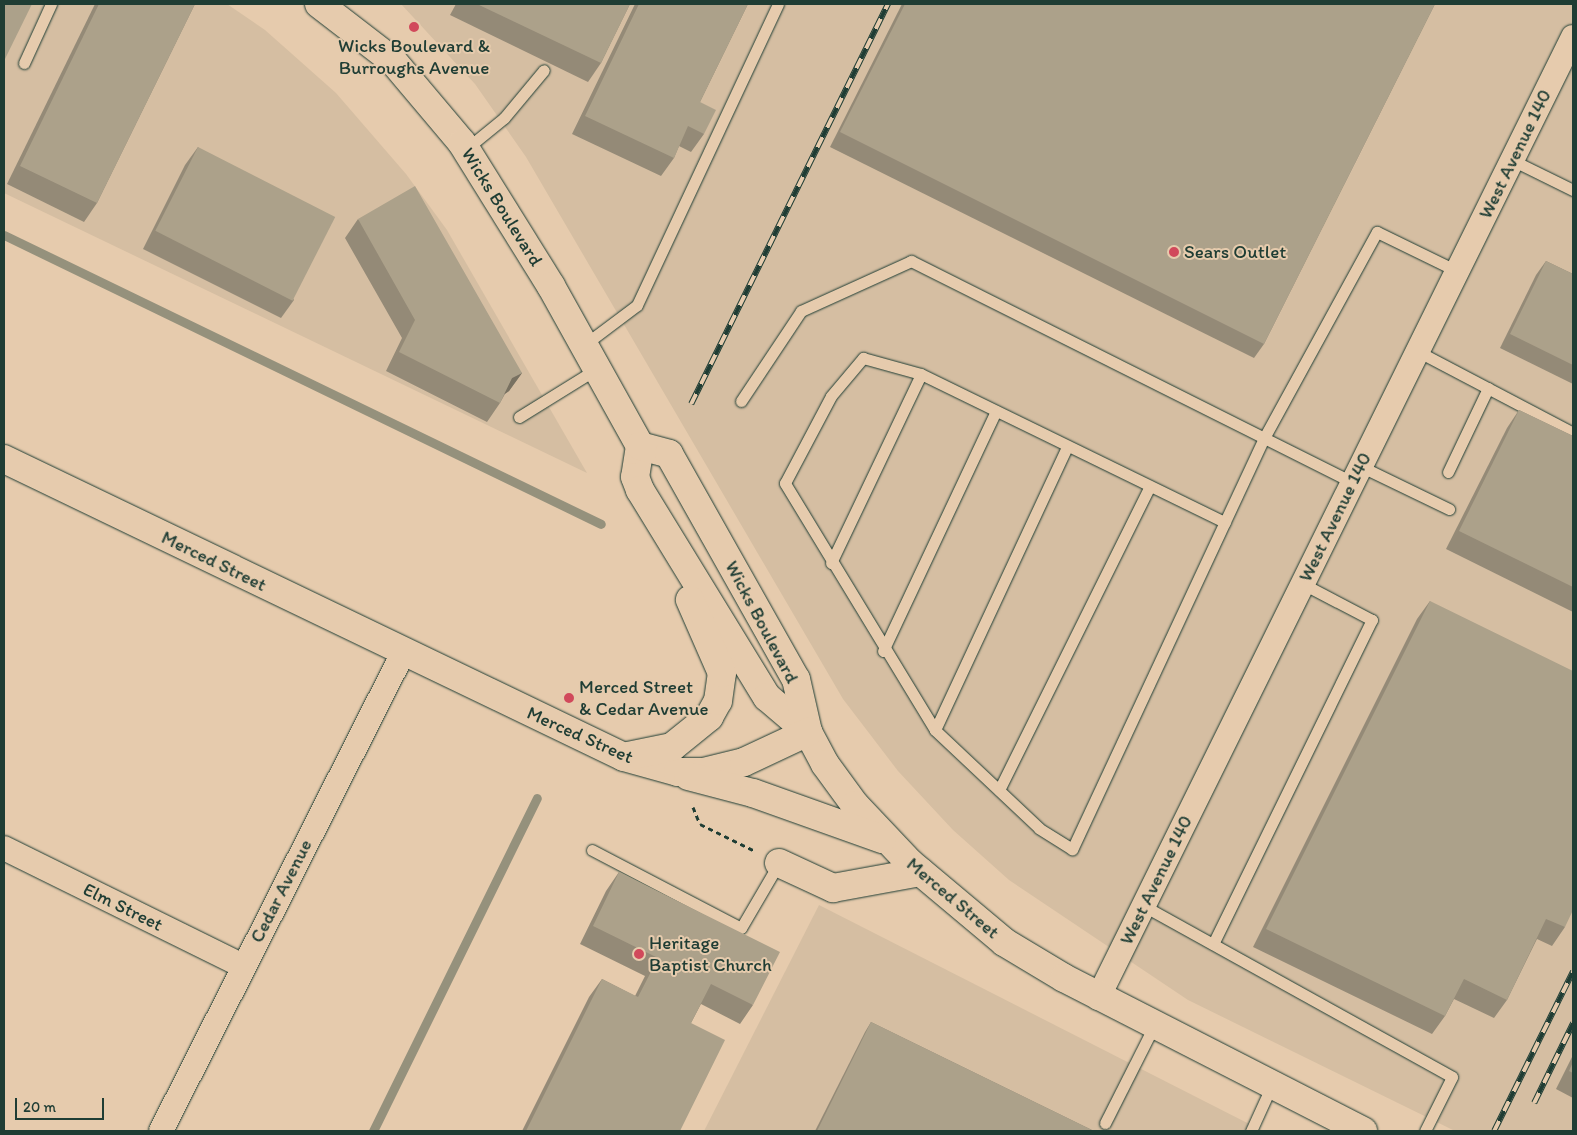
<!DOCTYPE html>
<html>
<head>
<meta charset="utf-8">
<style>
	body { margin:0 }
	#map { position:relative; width:1577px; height:1135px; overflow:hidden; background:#e6cbad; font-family:Itim,sans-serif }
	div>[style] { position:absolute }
	.built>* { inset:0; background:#d5bea2 }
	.stream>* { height:9px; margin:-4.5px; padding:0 4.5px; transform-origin:4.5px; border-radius:4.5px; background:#95917c }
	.path>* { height:3px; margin-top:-1.5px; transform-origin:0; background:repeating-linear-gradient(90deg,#1f3d34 0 5px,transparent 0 9px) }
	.roads { filter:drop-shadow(0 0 1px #1f3d34) drop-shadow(0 0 1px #1f3d34) }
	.service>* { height:11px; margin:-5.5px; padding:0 5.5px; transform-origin:5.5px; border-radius:5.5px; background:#e6cbad }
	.minor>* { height:24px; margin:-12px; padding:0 12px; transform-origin:12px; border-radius:12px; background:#e6cbad }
	.tertiary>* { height:28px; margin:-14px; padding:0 14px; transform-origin:14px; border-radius:14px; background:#e6cbad }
	.rail>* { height:5.5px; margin-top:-2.75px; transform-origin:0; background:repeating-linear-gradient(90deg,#e6cbad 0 11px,#1f3d34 0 22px); box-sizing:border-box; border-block:1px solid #1f3d34 }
	.wall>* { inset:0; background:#948a77 }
	.shaded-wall>* { inset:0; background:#787161 }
	.building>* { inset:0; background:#aca18a; transform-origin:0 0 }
	.dots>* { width:14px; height:14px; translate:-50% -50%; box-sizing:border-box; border:2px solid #e6cbad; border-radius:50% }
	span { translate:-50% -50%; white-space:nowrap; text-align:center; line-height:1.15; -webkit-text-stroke:4px #e6cbad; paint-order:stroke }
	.poi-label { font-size:19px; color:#1f3d34 }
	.left { translate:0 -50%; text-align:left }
	.street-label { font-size:19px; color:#1f3d34 }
	.frame { position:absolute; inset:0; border:5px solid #1f3d34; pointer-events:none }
	.scale { position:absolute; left:15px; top:1098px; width:89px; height:22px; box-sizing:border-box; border:2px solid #1f3d34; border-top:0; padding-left:6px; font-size:15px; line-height:18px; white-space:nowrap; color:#1f3d34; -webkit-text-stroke:4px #e6cbad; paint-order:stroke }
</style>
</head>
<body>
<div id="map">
	<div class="built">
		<i style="clip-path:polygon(4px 4px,227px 4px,265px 30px,336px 93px,406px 174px,447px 230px,587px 473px,4px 193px)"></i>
		<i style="clip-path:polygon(401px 4px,1573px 4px,1573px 1131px,1455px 1131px,1188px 1000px,1009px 880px,953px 830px,898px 771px,843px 699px,526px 157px,475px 84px)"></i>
		<i style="clip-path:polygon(819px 905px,1263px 1131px,704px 1131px)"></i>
	</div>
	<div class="stream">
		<i style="left:4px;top:235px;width:663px;rotate:25.83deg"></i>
		<i style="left:373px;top:1131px;width:371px;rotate:-63.8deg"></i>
	</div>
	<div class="path">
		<i style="left:693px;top:807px;width:18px;rotate:68deg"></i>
		<i style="left:700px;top:824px;width:61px;rotate:26.1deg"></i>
	</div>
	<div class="roads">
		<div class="service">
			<i style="left:24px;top:63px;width:65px;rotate:-65.4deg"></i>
			<i style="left:466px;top:149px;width:49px;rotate:-39.2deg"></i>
			<i style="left:504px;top:118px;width:62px;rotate:-50.2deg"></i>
			<i style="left:1512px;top:160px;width:68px;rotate:26.2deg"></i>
			<i style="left:584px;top:345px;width:66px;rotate:-37deg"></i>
			<i style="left:637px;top:305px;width:332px;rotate:-64.9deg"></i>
			<i style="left:1417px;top:351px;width:176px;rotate:27.7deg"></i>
			<i style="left:741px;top:401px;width:108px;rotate:-56.3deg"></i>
			<i style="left:801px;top:311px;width:121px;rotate:-24.4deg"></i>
			<i style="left:911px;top:261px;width:395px;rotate:26.6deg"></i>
			<i style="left:1264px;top:438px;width:454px;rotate:115deg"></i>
			<i style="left:1072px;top:849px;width:39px;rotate:-148deg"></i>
			<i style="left:1039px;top:828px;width:143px;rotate:-136.7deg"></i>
			<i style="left:935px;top:730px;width:289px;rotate:-121.3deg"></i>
			<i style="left:785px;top:483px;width:98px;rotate:-62.1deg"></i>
			<i style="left:831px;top:396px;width:50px;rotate:-49.9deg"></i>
			<i style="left:863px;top:358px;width:60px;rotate:15.4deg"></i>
			<i style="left:921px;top:374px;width:338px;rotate:26deg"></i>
			<i style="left:519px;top:417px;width:93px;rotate:-31.8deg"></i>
			<i style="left:1360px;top:466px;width:99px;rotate:25.8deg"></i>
			<i style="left:1448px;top:472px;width:93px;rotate:-64.5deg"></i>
			<i style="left:1352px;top:482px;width:98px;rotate:-153.4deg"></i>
			<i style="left:1264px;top:438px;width:235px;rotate:-61.3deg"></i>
			<i style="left:1377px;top:232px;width:89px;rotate:26deg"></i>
			<i style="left:831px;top:563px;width:209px;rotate:-64.5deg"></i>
			<i style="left:883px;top:651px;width:265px;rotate:-64.8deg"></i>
			<i style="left:935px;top:730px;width:312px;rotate:-65deg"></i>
			<i style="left:999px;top:790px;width:339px;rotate:-63.6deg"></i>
			<i style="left:592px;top:850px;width:168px;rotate:27.6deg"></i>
			<i style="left:741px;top:928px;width:75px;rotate:-59.7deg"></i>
			<i style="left:1144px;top:906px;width:352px;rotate:29deg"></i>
			<i style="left:1452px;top:1077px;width:60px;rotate:116.6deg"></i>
			<i style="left:1213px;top:944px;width:361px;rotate:-63.9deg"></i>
			<i style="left:1372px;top:620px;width:78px;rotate:-152.4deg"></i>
			<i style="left:1105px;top:1123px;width:111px;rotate:-63.2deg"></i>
			<i style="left:1251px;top:1131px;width:51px;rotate:-65.5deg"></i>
		</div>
		<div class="minor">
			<i style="left:4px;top:848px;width:267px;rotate:26.3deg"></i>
			<i style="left:1098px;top:998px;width:1072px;rotate:-63.7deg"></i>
			<i style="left:161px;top:1131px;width:536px;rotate:-63.15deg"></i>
		</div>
		<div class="tertiary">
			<i style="left:319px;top:4px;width:93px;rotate:37.6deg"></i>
			<i style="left:393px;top:61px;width:107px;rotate:49.9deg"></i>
			<i style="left:462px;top:143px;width:168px;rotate:58.1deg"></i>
			<i style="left:551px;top:286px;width:183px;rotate:60.9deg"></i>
			<i style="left:640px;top:446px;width:31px;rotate:99deg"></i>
			<i style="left:635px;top:477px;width:14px;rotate:69deg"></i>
			<i style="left:640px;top:490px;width:243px;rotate:58.5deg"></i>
			<i style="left:767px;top:697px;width:54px;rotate:40.5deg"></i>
			<i style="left:640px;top:446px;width:30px;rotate:15deg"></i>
			<i style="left:669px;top:454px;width:258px;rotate:60.6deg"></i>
			<i style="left:796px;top:679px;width:54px;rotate:77.2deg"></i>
			<i style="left:808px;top:732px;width:36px;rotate:62deg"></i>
			<i style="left:825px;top:764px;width:51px;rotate:53.8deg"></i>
			<i style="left:855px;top:805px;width:80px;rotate:46.5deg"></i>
			<i style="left:910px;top:863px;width:123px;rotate:40deg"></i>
			<i style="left:1004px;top:942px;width:70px;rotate:31deg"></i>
			<i style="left:1064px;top:978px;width:336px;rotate:27.1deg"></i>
			<i style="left:4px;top:459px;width:688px;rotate:25.67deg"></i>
			<i style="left:624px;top:757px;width:56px;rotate:15.5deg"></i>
			<i style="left:678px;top:772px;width:25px"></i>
			<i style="left:703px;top:772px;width:42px;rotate:-13.7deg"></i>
			<i style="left:744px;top:762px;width:71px;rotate:-25.1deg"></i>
			<i style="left:628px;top:756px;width:45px;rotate:-11.6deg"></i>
			<i style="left:672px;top:747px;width:48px;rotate:-39deg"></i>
			<i style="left:709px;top:717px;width:18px;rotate:-61deg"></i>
			<i style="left:718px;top:701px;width:28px;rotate:-82deg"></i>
			<i style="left:722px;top:673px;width:80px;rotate:-113.7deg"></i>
			<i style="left:688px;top:776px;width:67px;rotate:14.7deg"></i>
			<i style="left:753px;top:793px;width:137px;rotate:19.6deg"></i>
			<i style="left:779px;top:863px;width:60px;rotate:24.8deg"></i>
			<i style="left:833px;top:888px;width:89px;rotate:-10.3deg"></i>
		</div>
	</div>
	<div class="rail">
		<i style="left:691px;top:404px;width:446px;rotate:-63.8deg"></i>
		<i style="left:1534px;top:1103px;width:89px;rotate:-64deg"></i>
		<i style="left:1494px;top:1131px;width:178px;rotate:-63.7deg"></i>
	</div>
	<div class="wall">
		<i style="clip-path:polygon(95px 4px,195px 4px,97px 203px,84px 222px,7px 184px)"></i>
		<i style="clip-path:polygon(456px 4px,630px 4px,601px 63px,588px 82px,450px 15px)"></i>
		<i style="clip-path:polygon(635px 4px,748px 4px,700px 102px,704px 134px,691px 152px,679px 146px,674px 158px,661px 176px,572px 134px)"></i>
		<i style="clip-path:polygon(902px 4px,1435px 4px,1264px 344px,1254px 358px,830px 147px)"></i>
		<i style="clip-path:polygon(198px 147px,294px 300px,281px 318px,143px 249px,185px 165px)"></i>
		<i style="clip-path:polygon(358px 219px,522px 373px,509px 391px,505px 394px,500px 403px,487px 422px,386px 371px,402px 338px,345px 238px)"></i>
		<i style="clip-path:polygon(1546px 261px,1573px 274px,1573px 384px,1500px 348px,1536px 275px)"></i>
		<i style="clip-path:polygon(1519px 410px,1573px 436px,1573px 612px,1446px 549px,1507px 428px)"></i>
		<i style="clip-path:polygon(1430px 601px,1565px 927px,1552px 946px,1537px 939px,1507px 1000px,1494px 1018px,1454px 999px,1445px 1016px,1432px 1034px,1253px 947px,1417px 619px)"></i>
		<i style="clip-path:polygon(619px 872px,753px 1005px,740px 1024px,701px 1004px,691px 1023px,680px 1131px,522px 1131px,589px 997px,602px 979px,635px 996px,645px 976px,580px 944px,606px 891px)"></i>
		<i style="clip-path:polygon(871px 1022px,1094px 1131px,815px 1131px,865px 1032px)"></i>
		<i style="clip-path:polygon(1573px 1055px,1573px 1098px,1556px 1089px)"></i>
	</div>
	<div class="shaded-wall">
		<i style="clip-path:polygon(522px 373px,509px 391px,500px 397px,512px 378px)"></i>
	</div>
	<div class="building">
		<i style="clip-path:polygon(4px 4px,32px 4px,4px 61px)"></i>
		<i style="clip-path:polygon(99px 4px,195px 4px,97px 203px,20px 166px)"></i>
		<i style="clip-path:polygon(477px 4px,630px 4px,601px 63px)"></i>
		<i style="clip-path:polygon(639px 4px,748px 4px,700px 102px,716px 110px,704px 134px,688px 126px,674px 158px,585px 116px)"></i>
		<i style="clip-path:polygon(905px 4px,1435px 4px,1264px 344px,840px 132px)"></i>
		<i style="left:198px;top:147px;width:154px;height:94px;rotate:27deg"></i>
		<i style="clip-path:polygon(415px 186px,522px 373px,512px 378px,500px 403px,399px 352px,415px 320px,358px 219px)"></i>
		<i style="clip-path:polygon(1546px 261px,1573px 274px,1573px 365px,1510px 334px)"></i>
		<i style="clip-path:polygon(1519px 410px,1573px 436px,1573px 587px,1459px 531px)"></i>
		<i style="clip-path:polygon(1430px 601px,1573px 671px,1573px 910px,1565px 927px,1546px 919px,1507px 1000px,1464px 979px,1445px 1016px,1266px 929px)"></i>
		<i style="clip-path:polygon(619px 872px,780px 952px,753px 1005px,711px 984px,691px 1023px,725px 1040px,680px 1131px,526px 1131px,602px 979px,638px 997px,658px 958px,593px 926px)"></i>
		<i style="clip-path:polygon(871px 1022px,1094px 1131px,817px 1131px)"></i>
		<i style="clip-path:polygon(1573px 1062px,1573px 1073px,1569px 1071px)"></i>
	</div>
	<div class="dots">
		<i style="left:414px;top:27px;background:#d1495b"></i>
		<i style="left:1174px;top:252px;background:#d1495b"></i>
		<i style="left:569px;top:698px;background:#d1495b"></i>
		<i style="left:639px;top:954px;background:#d1495b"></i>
	</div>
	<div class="poi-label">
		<span style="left:414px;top:57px">Wicks Boulevard &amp;<br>Burroughs Avenue</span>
		<span class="left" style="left:1184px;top:252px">Sears Outlet</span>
		<span class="left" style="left:579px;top:698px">Merced Street<br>&amp; Cedar Avenue</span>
		<span class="left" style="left:649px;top:954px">Heritage<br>Baptist Church</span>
	</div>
	<div class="street-label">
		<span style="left:1515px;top:154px;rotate:-64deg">West Avenue 140</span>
		<span style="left:502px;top:207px;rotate:58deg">Wicks Boulevard</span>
		<span style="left:1335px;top:517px;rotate:-64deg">West Avenue 140</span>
		<span style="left:214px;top:561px;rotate:26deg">Merced Street</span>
		<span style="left:762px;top:622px;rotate:62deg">Wicks Boulevard</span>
		<span style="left:580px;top:735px;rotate:24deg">Merced Street</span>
		<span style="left:1156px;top:880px;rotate:-64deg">West Avenue 140</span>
		<span style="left:281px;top:891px;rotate:-63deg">Cedar Avenue</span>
		<span style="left:953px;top:898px;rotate:40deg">Merced Street</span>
		<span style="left:123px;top:907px;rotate:26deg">Elm Street</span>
	</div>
	<div class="frame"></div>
	<div class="scale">20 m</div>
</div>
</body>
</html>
